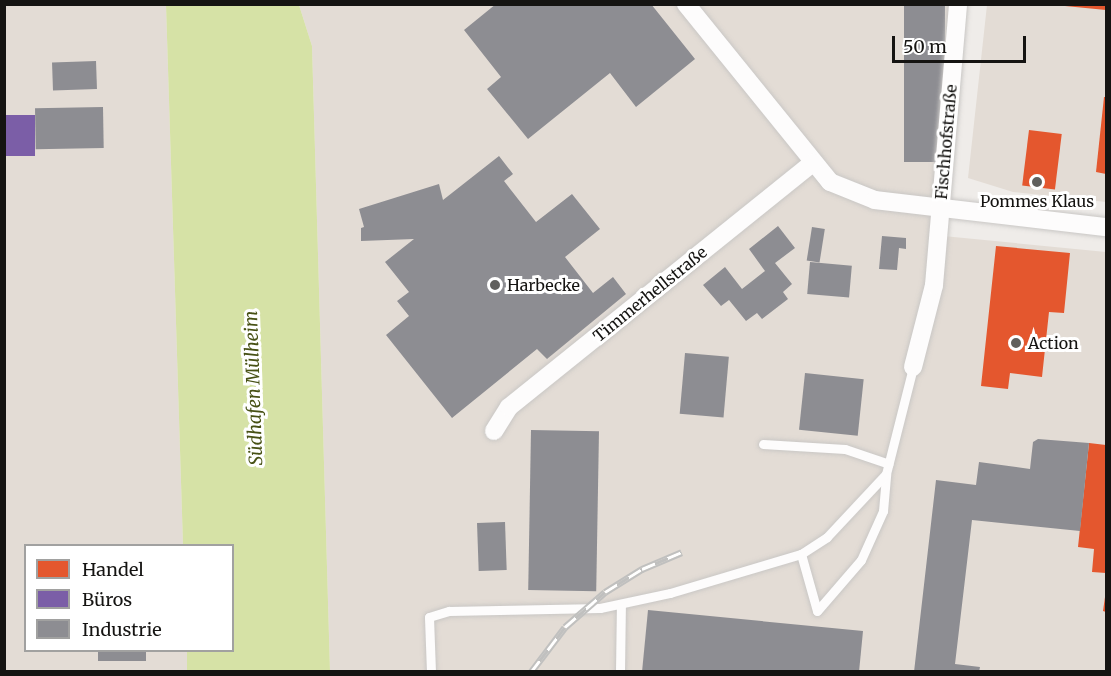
<!DOCTYPE html>
<html>
<head>
<meta charset="utf-8">
<style>
	body { margin:0 }
	#map { position:relative; width:1111px; height:676px; overflow:hidden; background:#efece9; font-family:Merriweather,serif }
	div>[style] { position:absolute }
	.built>* { inset:0; background:#e3dcd5 }
	.water>* { inset:0; background:#d6e2a6 }
	.shops>* { inset:0; background:#e4572e; transform-origin:0 0 }
	.offices>* { inset:0; background:#7b5ea7; transform-origin:0 0 }
	.industry>* { inset:0; background:#8d8d92; transform-origin:0 0 }
	.roads { filter:drop-shadow(0 0 2px #c9c7c5) drop-shadow(0 0 2px #c9c7c5) }
	.service>* { height:9px; margin:-4.5px; padding:0 4.5px; transform-origin:4.5px; border-radius:4.5px; background:#fdfcfc }
	.minor>* { height:18px; margin:-9px; padding:0 9px; transform-origin:9px; border-radius:9px; background:#fdfcfc }
	.rail>* { height:7px; margin-top:-3.5px; transform-origin:0; background:repeating-linear-gradient(90deg,#fff 0 14px,#c0c0bf 0 28px); box-sizing:border-box; border-block:2px solid #c0c0bf }
	.dots>* { width:16px; height:16px; translate:-50% -50%; box-sizing:border-box; border:3px solid #fff; border-radius:50% }
	span { translate:-50% -50%; white-space:nowrap; text-align:center; line-height:1.15; -webkit-text-stroke:6px #fff; paint-order:stroke }
	.street-label { font-size:16px; color:#151412 }
	.poi-label { font-size:16px; color:#151412 }
	.left { translate:0 -50%; text-align:left }
	.water-label { font-size:18px; color:#475115; font-style:italic }
	.frame { position:absolute; inset:0; border:6px solid #151412; pointer-events:none }
	.legend { position:absolute; left:24px; top:544px; width:210px; height:108px; box-sizing:border-box; background:#fff; border:2px solid #a1a1a0; margin:0; padding:8px 10px; list-style:none; font-size:18px; color:#151412 }
	.legend li { display:flex; align-items:center; gap:12px; height:30px }
	.legend b { width:30px; border:2px solid #a1a1a0 }
	.scale { position:absolute; left:892px; top:36px; width:134px; height:27px; box-sizing:border-box; border:3px solid #151412; border-top:0; padding-left:8px; font-size:18px; line-height:21px; white-space:nowrap; color:#151412; -webkit-text-stroke:4px #fff; paint-order:stroke }
</style>
</head>
<body>
<div id="map">
	<div class="built">
		<i style="clip-path:polygon(4px 5px,166px 5px,183px 545px,26px 546px,26px 650px,187px 651px,187px 671px,5px 671px)"></i>
		<i style="clip-path:polygon(299px 5px,959px 5px,933px 235px,1106px 252px,1106px 671px,330px 671px,312px 46px)"></i>
		<i style="clip-path:polygon(987px 5px,1106px 5px,1106px 202px,1013px 192px,968px 178px)"></i>
	</div>
	<div class="water">
		<i style="clip-path:polygon(166px 5px,299px 5px,312px 46px,330px 671px,187px 671px,187px 651px,232px 650px,232px 546px,183px 545px)"></i>
	</div>
	<div class="shops">
		<i style="clip-path:polygon(1065px 4px,1106px 4px,1106px 10px,1065px 6px)"></i>
		<i style="clip-path:polygon(1104px 97px,1106px 97px,1106px 174px,1096px 172px)"></i>
		<i style="left:1029px;top:130px;width:33px;height:56px;rotate:7deg"></i>
		<i style="clip-path:polygon(996px 246px,1070px 253px,1064px 313px,1049px 312px,1042px 377px,1010px 373px,1008px 389px,981px 386px)"></i>
		<i style="clip-path:polygon(1089px 443px,1106px 445px,1106px 573px,1092px 572px,1094px 549px,1078px 547px)"></i>
		<i style="clip-path:polygon(1105px 597px,1106px 597px,1106px 612px,1103px 611px)"></i>
	</div>
	<div class="offices">
		<i style="left:4px;top:115px;width:31px;height:41px"></i>
	</div>
	<div class="industry">
		<i style="clip-path:polygon(496px 4px,651px 4px,695px 59px,636px 107px,610px 73px,528px 139px,487px 89px,501px 77px,464px 30px)"></i>
		<i style="left:904px;top:4px;width:41px;height:158px"></i>
		<i style="left:96px;top:61px;width:28px;height:44px;rotate:88deg"></i>
		<i style="left:103px;top:107px;width:41px;height:68px;rotate:89deg"></i>
		<i style="clip-path:polygon(499px 156px,513px 174px,504px 181px,536px 222px,572px 194px,600px 229px,565px 257px,593px 293px,613px 277px,626px 294px,547px 359px,537px 349px,452px 418px,386px 335px,409px 316px,397px 301px,409px 292px,385px 262px,414px 239px,361px 241px,361px 228px,364px 227px,359px 209px,439px 184px,443px 200px)"></i>
		<i style="clip-path:polygon(778px 226px,795px 248px,775px 263px,792px 284px,783px 292px,788px 299px,762px 319px,757px 313px,746px 321px,729px 300px,721px 306px,703px 285px,725px 267px,742px 289px,765px 271px,749px 249px)"></i>
		<i style="left:812px;top:227px;width:13px;height:34px;rotate:9deg"></i>
		<i style="clip-path:polygon(882px 236px,906px 238px,906px 249px,899px 248px,897px 270px,879px 269px)"></i>
		<i style="left:810px;top:262px;width:42px;height:32px;rotate:5deg"></i>
		<i style="left:685px;top:353px;width:44px;height:61px;rotate:5deg"></i>
		<i style="left:805px;top:373px;width:59px;height:57px;rotate:6deg"></i>
		<i style="left:531px;top:430px;width:68px;height:160px;rotate:1deg"></i>
		<i style="clip-path:polygon(1038px 439px,1089px 443px,1080px 531px,972px 520px,955px 664px,980px 667px,979px 672px,914px 672px,936px 480px,976px 485px,979px 462px,1030px 469px,1033px 442px)"></i>
		<i style="left:505px;top:522px;width:48px;height:28px;rotate:88deg"></i>
		<i style="clip-path:polygon(648px 610px,863px 631px,859px 672px,642px 672px)"></i>
		<i style="left:146px;top:651px;width:10px;height:48px;rotate:90deg"></i>
	</div>
	<div class="roads">
		<div class="service">
			<i style="left:763px;top:444px;width:82px;rotate:3.5deg"></i>
			<i style="left:845px;top:449px;width:46px;rotate:18.8deg"></i>
			<i style="left:801px;top:554px;width:59px;rotate:74.3deg"></i>
			<i style="left:817px;top:611px;width:67px;rotate:-49.2deg"></i>
			<i style="left:861px;top:560px;width:54px;rotate:-65.8deg"></i>
			<i style="left:883px;top:511px;width:37px;rotate:-85deg"></i>
			<i style="left:886px;top:474px;width:110px;rotate:-75.8deg"></i>
			<i style="left:431px;top:672px;width:55px;rotate:-92.1deg"></i>
			<i style="left:429px;top:617px;width:21px;rotate:-17deg"></i>
			<i style="left:449px;top:611px;width:151px;rotate:-1.1deg"></i>
			<i style="left:600px;top:608px;width:72px;rotate:-12.1deg"></i>
			<i style="left:670px;top:593px;width:137px;rotate:-16.6deg"></i>
			<i style="left:801px;top:554px;width:31px;rotate:-33deg"></i>
			<i style="left:827px;top:537px;width:86px;rotate:-46.9deg"></i>
			<i style="left:620px;top:672px;width:68px;rotate:-89.2deg"></i>
		</div>
		<div class="minor">
			<i style="left:686px;top:4px;width:229px;rotate:51deg"></i>
			<i style="left:830px;top:182px;width:48px;rotate:21.8deg"></i>
			<i style="left:875px;top:200px;width:233px;rotate:6.7deg"></i>
			<i style="left:913px;top:367px;width:85px;rotate:-75.6deg"></i>
			<i style="left:934px;top:285px;width:282px;rotate:-85.1deg"></i>
			<i style="left:494px;top:431px;width:28px;rotate:-58deg"></i>
			<i style="left:509px;top:407px;width:390px;rotate:-38.8deg"></i>
		</div>
	</div>
	<div class="rail">
		<i style="left:531px;top:672px;width:56px;rotate:-52.9deg"></i>
		<i style="left:565px;top:627px;width:53px;rotate:-41.2deg"></i>
		<i style="left:605px;top:592px;width:44px;rotate:-31.9deg"></i>
		<i style="left:642px;top:569px;width:43px;rotate:-23deg"></i>
	</div>
	<div class="dots">
		<i style="left:1037px;top:182px;background:#61605d"></i>
		<i style="left:495px;top:285px;background:#61605d"></i>
		<i style="left:1016px;top:343px;background:#61605d"></i>
	</div>
	<div class="street-label">
		<span style="left:946px;top:142px;rotate:-85deg">Fischhofstraße</span>
		<span style="left:650px;top:294px;rotate:-39deg">Timmerhellstraße</span>
	</div>
	<div class="poi-label">
		<span style="left:1037px;top:201px">Pommes Klaus</span>
		<span class="left" style="left:507px;top:285px">Harbecke</span>
		<span class="left" style="left:1028px;top:343px">Action</span>
	</div>
	<div class="water-label">
		<span style="left:254px;top:388px;rotate:-92deg">Südhafen Mülheim</span>
	</div>
	<div class="frame"></div>
	<ul class="legend">
	<li><b style="height:16px;background:#e4572e"></b>Handel</li>
	<li><b style="height:16px;background:#7b5ea7"></b>Büros</li>
	<li><b style="height:16px;background:#8d8d92"></b>Industrie</li>
	</ul>
	<div class="scale">50 m</div>
</div>
</body>
</html>
